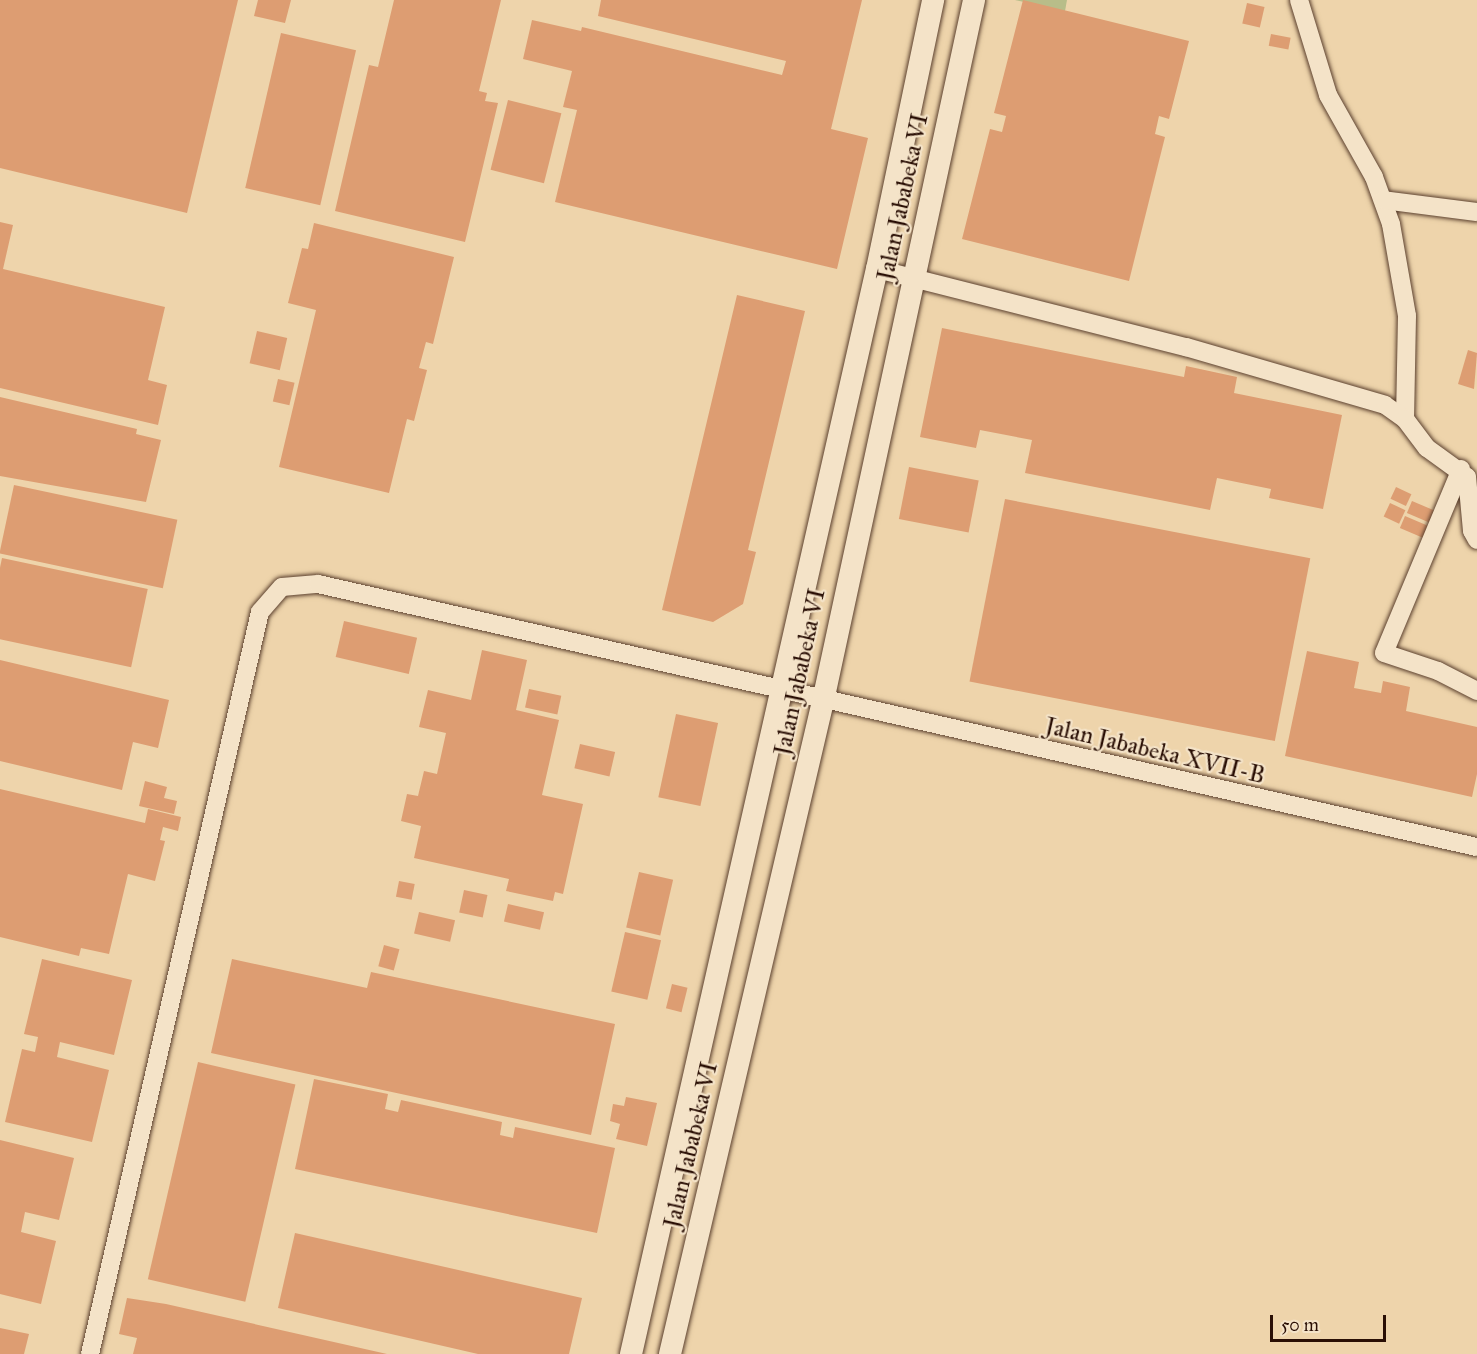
<!DOCTYPE html>
<html>
<head>
<meta charset="utf-8">
<style>
	body { margin:0 }
	#map { position:relative; width:1477px; height:1354px; overflow:hidden; background:#eed4ab; font-family:"IM FELL Great Primer",serif }
	div>[style] { position:absolute }
	.green>* { inset:0; background:#b8bd89 }
	.building>* { inset:0; background:#dd9d72; transform-origin:0 0 }
	.roads { filter:drop-shadow(0 0 2px #5b402e) drop-shadow(0 0 2px #5b402e) }
	.minor>* { height:18px; margin:-9px; padding:0 9px; transform-origin:9px; border-radius:9px; background:#f4e3c8 }
	.tertiary>* { height:22px; margin:-11px; padding:0 11px; transform-origin:11px; border-radius:11px; background:#f4e3c8 }
	span { translate:-50% -50%; white-space:nowrap; text-align:center; line-height:1.15; -webkit-text-stroke:4.5px #f4e3c8; paint-order:stroke }
	.street-label { font-size:24px; color:#2a0f05 }
	.scale { position:absolute; left:1270px; top:1315px; width:116px; height:27px; box-sizing:border-box; border:3px solid #2a0f05; border-top:0; padding-left:8px; font-size:18px; line-height:21px; white-space:nowrap; color:#2a0f05; -webkit-text-stroke:4px #f4e3c8; paint-order:stroke }
</style>
</head>
<body>
<div id="map">
	<div class="green">
		<i style="clip-path:polygon(1015px 0,1067px 0,1065px 11px)"></i>
	</div>
	<div class="building">
		<i style="clip-path:polygon(0 0,238px 0,187px 213px,0 168px)"></i>
		<i style="clip-path:polygon(258px 0,291px 0,285px 23px,254px 16px)"></i>
		<i style="clip-path:polygon(394px 0,501px 0,479px 91px,487px 93px,485px 101px,498px 103px,465px 242px,335px 211px,369px 65px,378px 67px)"></i>
		<i style="clip-path:polygon(601px 0,862px 0,831px 129px,868px 138px,837px 269px,555px 202px,577px 110px,563px 107px,572px 71px,523px 59px,532px 20px,581px 31px,582px 27px,782px 75px,786px 61px,598px 16px)"></i>
		<i style="clip-path:polygon(1023px 0,1189px 41px,1169px 119px,1159px 116px,1155px 134px,1165px 137px,1129px 281px,962px 239px,990px 129px,1002px 132px,1006px 116px,994px 113px)"></i>
		<i style="left:1247px;top:3px;width:18px;height:21px;rotate:13deg"></i>
		<i style="left:281px;top:33px;width:77px;height:159px;rotate:13deg"></i>
		<i style="left:1271px;top:34px;width:20px;height:12px;rotate:11deg"></i>
		<i style="left:508px;top:100px;width:55px;height:72px;rotate:14deg"></i>
		<i style="clip-path:polygon(0 222px,13px 225px,3px 269px,165px 307px,148px 380px,167px 385px,158px 425px,0 388px)"></i>
		<i style="clip-path:polygon(314px 223px,454px 257px,433px 344px,426px 342px,419px 368px,427px 370px,414px 421px,407px 419px,389px 493px,279px 467px,316px 310px,288px 303px,302px 248px,308px 249px)"></i>
		<i style="clip-path:polygon(737px 295px,805px 311px,748px 550px,756px 552px,743px 604px,713px 622px,662px 610px)"></i>
		<i style="clip-path:polygon(942px 328px,1184px 377px,1186px 366px,1237px 377px,1234px 393px,1342px 415px,1323px 509px,1269px 498px,1271px 489px,1217px 478px,1210px 510px,1025px 473px,1032px 440px,980px 430px,976px 448px,920px 437px)"></i>
		<i style="left:257px;top:331px;width:31px;height:33px;rotate:13deg"></i>
		<i style="clip-path:polygon(1468px 350px,1477px 353px,1474px 389px,1458px 384px)"></i>
		<i style="left:278px;top:379px;width:17px;height:23px;rotate:13deg"></i>
		<i style="clip-path:polygon(0 397px,137px 429px,136px 434px,161px 440px,146px 502px,0 476px)"></i>
		<i style="left:909px;top:467px;width:71px;height:53px;rotate:11deg"></i>
		<i style="left:14px;top:485px;width:167px;height:70px;rotate:12deg"></i>
		<i style="left:1396px;top:487px;width:17px;height:13px;rotate:25deg"></i>
		<i style="left:1005px;top:499px;width:311px;height:186px;rotate:11deg"></i>
		<i style="left:1412px;top:501px;width:28px;height:13px;rotate:23deg"></i>
		<i style="left:1390px;top:503px;width:17px;height:15px;rotate:25deg"></i>
		<i style="left:1405px;top:516px;width:28px;height:13px;rotate:23deg"></i>
		<i style="left:2px;top:558px;width:149px;height:80px;rotate:12deg"></i>
		<i style="left:344px;top:621px;width:75px;height:37px;rotate:13deg"></i>
		<i style="clip-path:polygon(482px 650px,527px 660px,516px 710px,559px 720px,542px 795px,583px 804px,563px 894px,555px 892px,553px 901px,506px 891px,509px 879px,414px 858px,421px 826px,401px 821px,407px 794px,418px 796px,424px 771px,437px 774px,446px 733px,419px 727px,428px 690px,471px 700px)"></i>
		<i style="clip-path:polygon(1307px 651px,1359px 662px,1354px 688px,1381px 693px,1383px 681px,1410px 687px,1406px 711px,1477px 727px,1477px 774px,1472px 797px,1285px 756px)"></i>
		<i style="clip-path:polygon(0 660px,169px 700px,158px 748px,133px 742px,122px 790px,0 761px)"></i>
		<i style="left:529px;top:689px;width:33px;height:19px;rotate:12deg"></i>
		<i style="left:676px;top:714px;width:43px;height:85px;rotate:12deg"></i>
		<i style="left:580px;top:744px;width:36px;height:25px;rotate:13deg"></i>
		<i style="clip-path:polygon(145px 781px,167px 787px,164px 798px,177px 801px,174px 814px,139px 806px)"></i>
		<i style="clip-path:polygon(0 789px,145px 823px,148px 809px,181px 817px,178px 831px,163px 827px,160px 840px,165px 841px,155px 881px,128px 874px,109px 954px,81px 948px,79px 956px,0 937px)"></i>
		<i style="left:639px;top:872px;width:35px;height:57px;rotate:13deg"></i>
		<i style="left:399px;top:881px;width:16px;height:16px;rotate:11deg"></i>
		<i style="left:464px;top:890px;width:24px;height:23px;rotate:12deg"></i>
		<i style="left:508px;top:904px;width:37px;height:18px;rotate:13deg"></i>
		<i style="left:419px;top:912px;width:37px;height:22px;rotate:13deg"></i>
		<i style="left:625px;top:932px;width:37px;height:61px;rotate:13deg"></i>
		<i style="left:384px;top:945px;width:16px;height:22px;rotate:15deg"></i>
		<i style="clip-path:polygon(42px 959px,132px 980px,114px 1055px,60px 1042px,57px 1057px,109px 1070px,92px 1142px,5px 1122px,22px 1049px,35px 1052px,38px 1037px,24px 1034px)"></i>
		<i style="clip-path:polygon(232px 959px,367px 988px,371px 972px,615px 1024px,591px 1135px,211px 1053px)"></i>
		<i style="left:672px;top:984px;width:16px;height:25px;rotate:14deg"></i>
		<i style="left:198px;top:1062px;width:100px;height:223px;rotate:13deg"></i>
		<i style="clip-path:polygon(314px 1079px,388px 1094px,385px 1109px,398px 1112px,401px 1100px,502px 1122px,500px 1135px,513px 1138px,515px 1127px,615px 1148px,597px 1233px,295px 1169px)"></i>
		<i style="clip-path:polygon(626px 1097px,657px 1103px,647px 1146px,616px 1139px,620px 1124px,610px 1121px,613px 1104px,624px 1106px)"></i>
		<i style="clip-path:polygon(0 1140px,74px 1158px,59px 1220px,25px 1212px,21px 1232px,56px 1241px,41px 1304px,0 1294px)"></i>
		<i style="clip-path:polygon(295px 1233px,582px 1298px,569px 1354px,478px 1354px,278px 1308px)"></i>
		<i style="clip-path:polygon(127px 1298px,166px 1304px,387px 1354px,133px 1354px,137px 1338px,119px 1334px)"></i>
		<i style="clip-path:polygon(0 1328px,29px 1334px,24px 1354px,0 1354px)"></i>
	</div>
	<div class="roads">
		<div class="minor">
			<i style="left:1299px;top:0;width:99px;rotate:73deg"></i>
			<i style="left:1328px;top:95px;width:94px;rotate:60.7deg"></i>
			<i style="left:1374px;top:177px;width:50px;rotate:70.1deg"></i>
			<i style="left:1391px;top:224px;width:93px;rotate:80.1deg"></i>
			<i style="left:1407px;top:316px;width:103px;rotate:91.1deg"></i>
			<i style="left:1383px;top:200px;width:95px;rotate:7.3deg"></i>
			<i style="left:877px;top:269px;width:319px;rotate:14.2deg"></i>
			<i style="left:1186px;top:347px;width:207px;rotate:16.2deg"></i>
			<i style="left:1385px;top:405px;width:24px;rotate:35deg"></i>
			<i style="left:1405px;top:419px;width:36px;rotate:53deg"></i>
			<i style="left:1427px;top:448px;width:49px;rotate:35.9deg"></i>
			<i style="left:1467px;top:477px;width:54px;rotate:84.7deg"></i>
			<i style="left:1472px;top:531px;width:10px;rotate:61deg"></i>
			<i style="left:1461px;top:469px;width:199px;rotate:112.7deg"></i>
			<i style="left:1384px;top:653px;width:57px;rotate:18.4deg"></i>
			<i style="left:1438px;top:671px;width:44px;rotate:27.1deg"></i>
			<i style="left:90px;top:1354px;width:761px;rotate:-77.1deg"></i>
			<i style="left:260px;top:612px;width:33px;rotate:-49deg"></i>
			<i style="left:282px;top:587px;width:36px;rotate:-5deg"></i>
			<i style="left:318px;top:584px;width:1188px;rotate:12.79deg"></i>
		</div>
		<div class="tertiary">
			<i style="left:631px;top:1354px;width:1113px;rotate:-77.23deg"></i>
			<i style="left:877px;top:269px;width:275px;rotate:-78.2deg"></i>
			<i style="left:670px;top:1354px;width:671px;rotate:-76.81deg"></i>
			<i style="left:823px;top:701px;width:717px;rotate:-77.84deg"></i>
		</div>
	</div>
	<div class="street-label">
		<span style="left:903px;top:197px;rotate:-78deg">Jalan Jababeka VI</span>
		<span style="left:800px;top:672px;rotate:-78deg">Jalan Jababeka VI</span>
		<span style="left:1155px;top:751px;rotate:13deg">Jalan Jababeka XVII-B</span>
		<span style="left:691px;top:1145px;rotate:-77deg">Jalan Jababeka VI</span>
	</div>
	<div class="scale">50 m</div>
</div>
</body>
</html>
